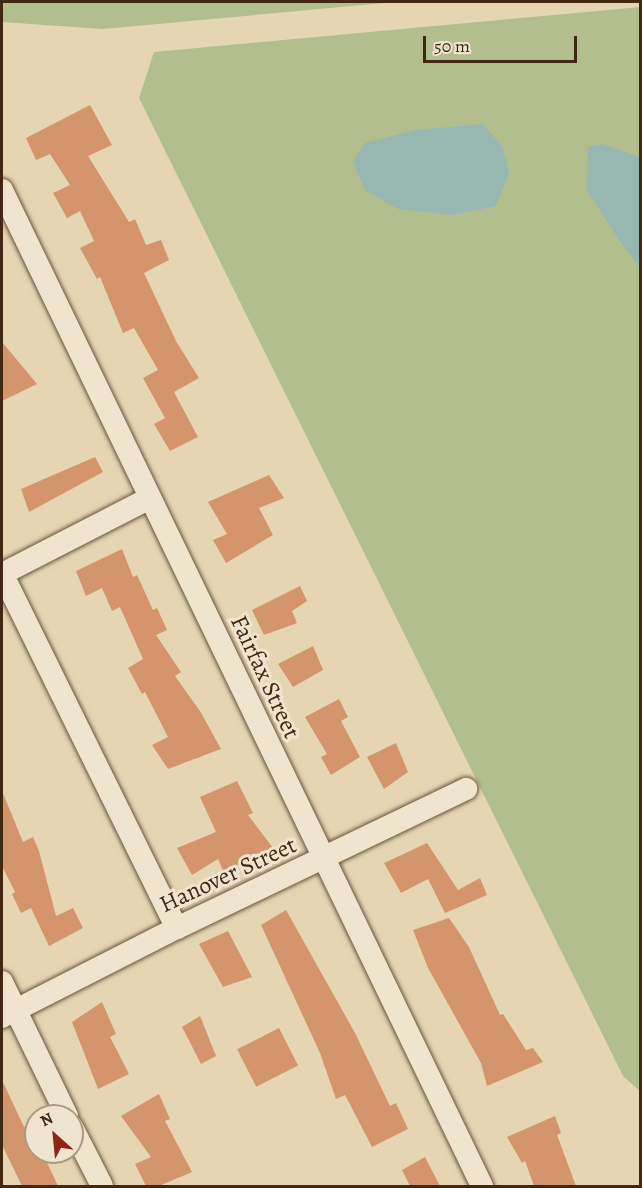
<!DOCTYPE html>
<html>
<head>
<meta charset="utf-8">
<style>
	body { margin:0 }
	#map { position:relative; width:642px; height:1188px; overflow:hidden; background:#e6d5b3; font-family:Alegreya,serif }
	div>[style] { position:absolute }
	.green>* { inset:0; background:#b3be8e }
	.water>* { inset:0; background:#96b8b1 }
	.building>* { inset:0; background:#d4956c; transform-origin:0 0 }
	.roads { filter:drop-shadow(0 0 2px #6b533b) drop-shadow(0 0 2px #6b533b) }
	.minor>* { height:22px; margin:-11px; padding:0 11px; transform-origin:11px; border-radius:11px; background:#efe4ce }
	span { translate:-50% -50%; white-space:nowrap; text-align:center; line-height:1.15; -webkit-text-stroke:6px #efe4ce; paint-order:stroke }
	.street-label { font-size:24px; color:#422813 }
	.frame { position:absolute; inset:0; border:3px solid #422813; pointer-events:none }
	.north { position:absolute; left:24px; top:1104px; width:60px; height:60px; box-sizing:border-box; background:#efe4ce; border:2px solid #aa9983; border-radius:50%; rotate:333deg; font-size:16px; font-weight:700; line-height:24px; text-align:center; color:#422813 }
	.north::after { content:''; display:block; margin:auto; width:21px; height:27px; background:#8f2418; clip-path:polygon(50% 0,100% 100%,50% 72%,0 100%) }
	.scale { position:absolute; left:423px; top:36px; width:154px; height:27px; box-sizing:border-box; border:3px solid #422813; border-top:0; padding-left:8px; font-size:18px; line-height:21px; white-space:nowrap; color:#422813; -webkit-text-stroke:4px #efe4ce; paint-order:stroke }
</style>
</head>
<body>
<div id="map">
	<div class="green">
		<i style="clip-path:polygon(2px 2px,396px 2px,103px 29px,2px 22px)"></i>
		<i style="clip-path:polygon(640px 7px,640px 1091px,623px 1076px,139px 98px,154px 52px)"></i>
	</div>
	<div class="water">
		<i style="clip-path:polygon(483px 124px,502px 146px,509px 173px,496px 206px,453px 215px,398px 209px,365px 190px,353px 162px,365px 143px,417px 130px)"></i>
		<i style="clip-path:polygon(603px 144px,640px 157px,640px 267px,621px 243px,586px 189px,588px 147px)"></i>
	</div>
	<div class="building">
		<i style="clip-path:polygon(90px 105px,112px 145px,88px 156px,129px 222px,135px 219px,146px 245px,161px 240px,169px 260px,144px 273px,176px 341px,199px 378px,174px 392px,198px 437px,170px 451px,154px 424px,165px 418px,143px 378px,158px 370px,134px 328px,123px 333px,100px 277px,97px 279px,80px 248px,94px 241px,80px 211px,67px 218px,53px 193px,70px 185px,50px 154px,36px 160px,26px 138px)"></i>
		<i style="clip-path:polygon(2px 342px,37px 384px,2px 401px)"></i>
		<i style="clip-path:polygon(95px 457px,103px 472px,29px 512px,21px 489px)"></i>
		<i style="clip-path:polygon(269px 475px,284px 498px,259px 508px,273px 535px,226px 563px,213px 540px,227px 534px,208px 502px)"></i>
		<i style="clip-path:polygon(122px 549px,133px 577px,137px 575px,153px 610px,157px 608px,167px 630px,156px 635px,181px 672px,175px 676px,200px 711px,221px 749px,168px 769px,152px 745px,168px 737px,145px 692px,142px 694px,128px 668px,143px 659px,120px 607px,112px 611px,102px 588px,86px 596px,76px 571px)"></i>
		<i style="clip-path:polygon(300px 586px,307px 601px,292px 611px,297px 623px,264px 635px,252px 610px)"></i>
		<i style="clip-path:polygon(313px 646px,323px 670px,293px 687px,278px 664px)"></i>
		<i style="clip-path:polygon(339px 699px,348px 717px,341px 721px,360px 757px,331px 775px,321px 757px,327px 754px,305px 717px)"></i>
		<i style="clip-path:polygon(396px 743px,408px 772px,384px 789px,367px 757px)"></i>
		<i style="clip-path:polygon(237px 781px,253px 813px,248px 815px,273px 848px,224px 873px,218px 859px,192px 875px,177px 848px,216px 832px,200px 797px)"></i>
		<i style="clip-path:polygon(2px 791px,23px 842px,33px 837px,39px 851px,56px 916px,73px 908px,83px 928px,49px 946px,31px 908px,21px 913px,12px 894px,15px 892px,2px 866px)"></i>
		<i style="clip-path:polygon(427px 843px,458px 890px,480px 878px,487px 895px,445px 913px,428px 879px,401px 893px,384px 863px)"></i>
		<i style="clip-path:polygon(286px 910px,355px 1033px,390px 1106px,396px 1103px,408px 1129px,372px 1147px,345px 1095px,336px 1099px,320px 1053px,261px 925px)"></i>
		<i style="clip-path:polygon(449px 918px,469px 947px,500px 1015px,503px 1014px,526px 1050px,533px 1048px,543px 1062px,487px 1086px,481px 1063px,428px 968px,413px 930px)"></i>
		<i style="clip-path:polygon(228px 931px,252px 977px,223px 987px,199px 944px)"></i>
		<i style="clip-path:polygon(102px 1002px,116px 1034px,110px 1037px,129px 1074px,98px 1089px,72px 1022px)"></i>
		<i style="clip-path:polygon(200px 1016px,216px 1056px,201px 1064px,182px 1027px)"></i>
		<i style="left:279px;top:1028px;width:42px;height:47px;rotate:63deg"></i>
		<i style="clip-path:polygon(2px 1080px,24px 1127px,29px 1124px,36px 1140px,36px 1152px,42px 1152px,58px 1186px,22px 1186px,2px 1145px)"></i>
		<i style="clip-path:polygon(159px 1094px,170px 1119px,165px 1121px,192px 1172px,159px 1186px,146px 1186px,135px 1164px,151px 1157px,121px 1116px)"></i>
		<i style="clip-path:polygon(555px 1116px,561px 1133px,557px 1135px,576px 1186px,534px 1186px,525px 1161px,522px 1163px,507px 1137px)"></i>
		<i style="clip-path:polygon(425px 1157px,440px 1186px,410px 1186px,402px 1170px)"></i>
	</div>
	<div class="roads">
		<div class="minor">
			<i style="left:2px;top:190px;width:1106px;rotate:64.27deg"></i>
			<i style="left:2px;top:573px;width:396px;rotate:63.8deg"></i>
			<i style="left:2px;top:574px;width:166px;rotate:-27.2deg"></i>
			<i style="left:2px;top:982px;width:149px;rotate:64.1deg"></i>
			<i style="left:2px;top:1017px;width:196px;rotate:-27deg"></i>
			<i style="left:177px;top:928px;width:321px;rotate:-25.7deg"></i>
			<i style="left:72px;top:1127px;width:66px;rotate:63deg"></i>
		</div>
	</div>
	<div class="street-label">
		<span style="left:265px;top:677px;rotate:65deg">Fairfax Street</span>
		<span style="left:228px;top:875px;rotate:-25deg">Hanover Street</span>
	</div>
	<div class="frame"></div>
	<div class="north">N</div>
	<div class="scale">50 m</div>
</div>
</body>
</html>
